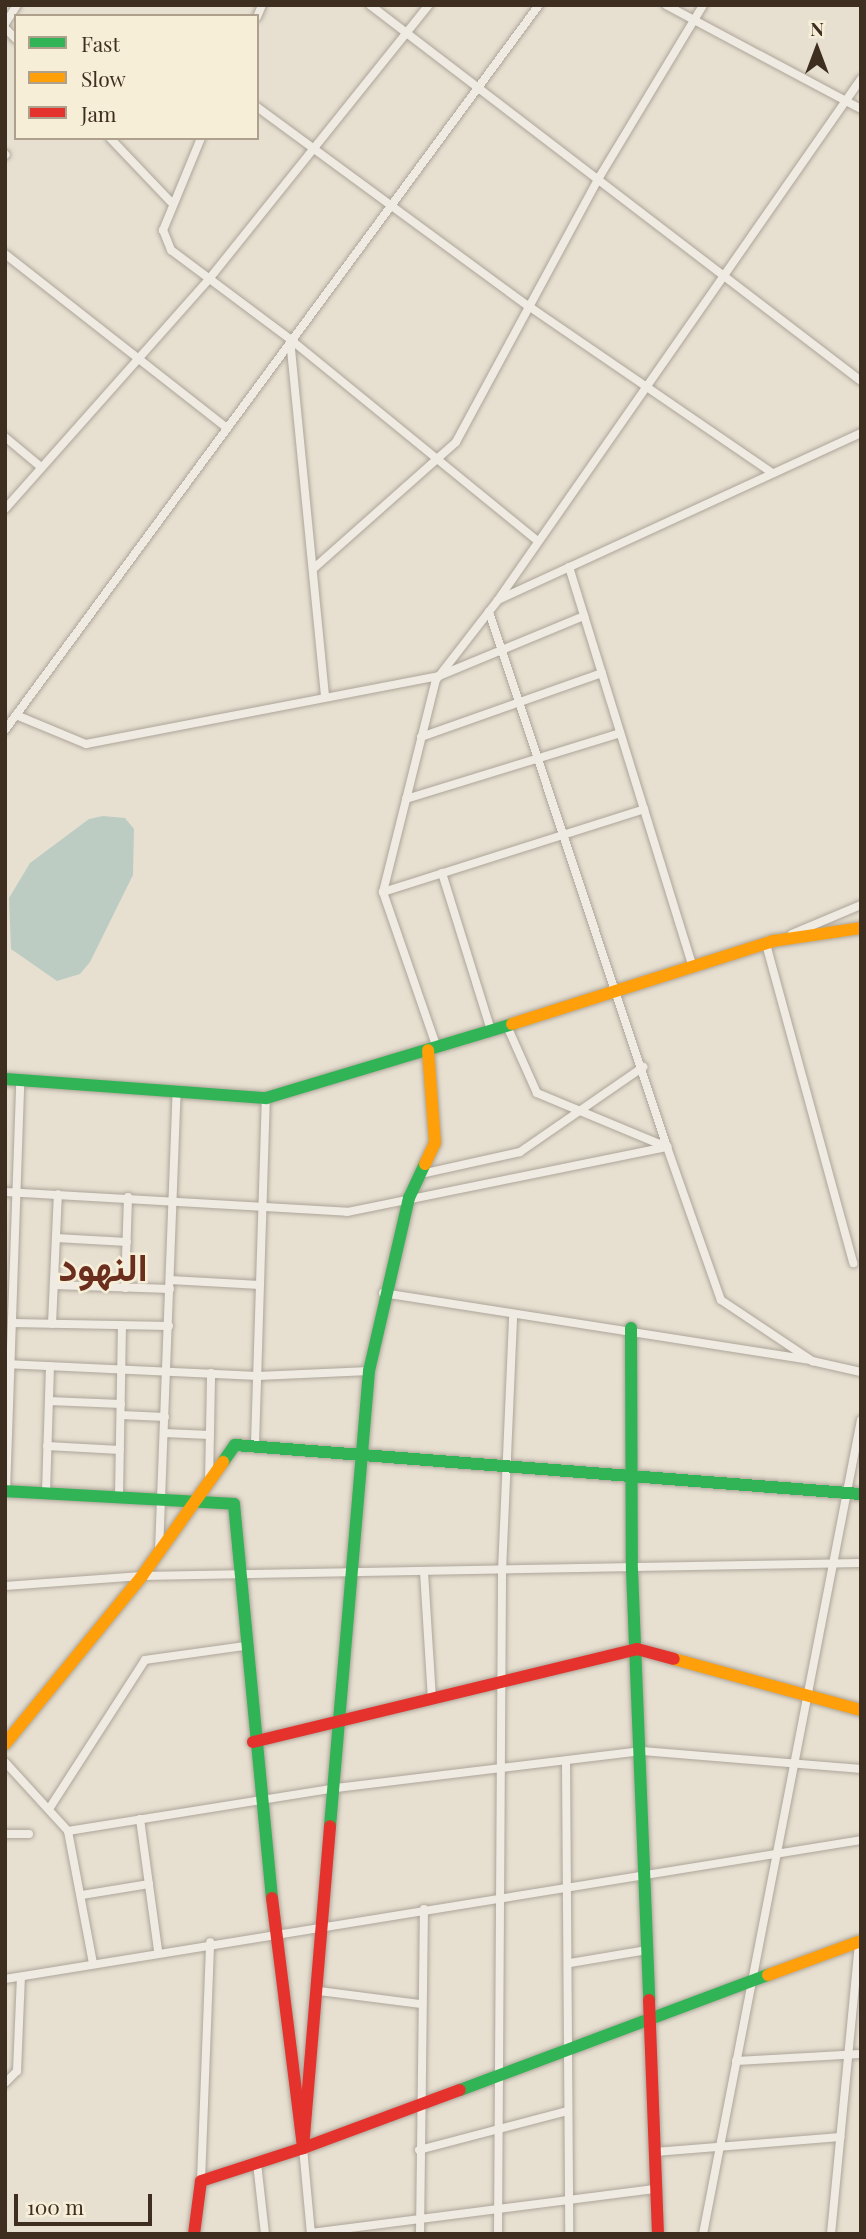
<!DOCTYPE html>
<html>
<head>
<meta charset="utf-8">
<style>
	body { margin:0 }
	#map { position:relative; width:866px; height:2239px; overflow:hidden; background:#e7e0d1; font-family:"Playfair Display",Vazirmatn,serif }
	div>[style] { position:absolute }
	.water>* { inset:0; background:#bcccc2 }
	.roads { filter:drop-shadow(0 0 2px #ada599) drop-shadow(0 0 2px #ada599) }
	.street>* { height:8px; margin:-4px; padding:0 4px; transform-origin:4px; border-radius:4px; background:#efebe3 }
	.fast>* { height:12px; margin:-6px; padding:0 6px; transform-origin:6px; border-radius:6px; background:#30b455 }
	.slow>* { height:12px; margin:-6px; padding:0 6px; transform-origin:6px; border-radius:6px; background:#ff9f0a }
	.jam>* { height:12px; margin:-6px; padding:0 6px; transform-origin:6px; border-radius:6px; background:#e5322d }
	span { translate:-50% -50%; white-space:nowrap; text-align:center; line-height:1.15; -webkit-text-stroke:5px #f7eed8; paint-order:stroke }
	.town-label { font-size:38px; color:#6b2e1e; font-weight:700 }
	.frame { position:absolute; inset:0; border:7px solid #3d2e20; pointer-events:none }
	.legend { position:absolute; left:14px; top:14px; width:245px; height:126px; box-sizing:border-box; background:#f7eed8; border:2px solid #ada18e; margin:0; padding:9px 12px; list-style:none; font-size:21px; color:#3d2e20 }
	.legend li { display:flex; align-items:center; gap:14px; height:35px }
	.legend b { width:35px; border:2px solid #ada18e }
	.north { position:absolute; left:782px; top:14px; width:70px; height:70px; -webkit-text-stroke:5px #f7eed8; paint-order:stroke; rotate:0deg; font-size:19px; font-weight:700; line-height:28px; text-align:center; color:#3d2e20 }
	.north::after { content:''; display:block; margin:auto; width:24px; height:32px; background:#3d2e20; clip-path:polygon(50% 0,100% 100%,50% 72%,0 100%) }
	.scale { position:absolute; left:14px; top:2194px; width:138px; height:32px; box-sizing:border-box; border:4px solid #3d2e20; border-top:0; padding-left:9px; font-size:21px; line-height:24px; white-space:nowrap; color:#3d2e20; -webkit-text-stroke:5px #f7eed8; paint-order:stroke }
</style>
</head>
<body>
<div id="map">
	<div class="water">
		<i style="clip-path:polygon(103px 816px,125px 818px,134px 829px,133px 875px,90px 962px,80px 974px,57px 981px,11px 949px,9px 898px,30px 863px,89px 819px)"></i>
	</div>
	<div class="roads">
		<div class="street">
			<i style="left:370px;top:5px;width:618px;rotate:37.44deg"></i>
			<i style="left:666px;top:5px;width:221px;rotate:28.1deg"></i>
			<i style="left:257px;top:17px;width:13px;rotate:-67deg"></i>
			<i style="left:5px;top:24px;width:22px;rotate:-58deg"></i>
			<i style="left:5px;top:28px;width:16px;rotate:45deg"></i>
			<i style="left:257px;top:107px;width:335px;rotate:36.3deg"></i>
			<i style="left:527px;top:305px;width:296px;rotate:34.4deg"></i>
			<i style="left:110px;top:138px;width:88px;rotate:46.4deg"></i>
			<i style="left:201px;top:138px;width:100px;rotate:112.4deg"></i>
			<i style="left:163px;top:230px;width:22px;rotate:68deg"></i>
			<i style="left:171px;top:250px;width:149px;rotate:36.8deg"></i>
			<i style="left:290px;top:339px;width:359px;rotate:84.4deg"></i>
			<i style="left:5px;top:154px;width:1px;rotate:45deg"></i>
			<i style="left:5px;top:254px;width:281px;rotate:38.1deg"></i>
			<i style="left:290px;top:339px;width:320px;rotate:39.2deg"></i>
			<i style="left:5px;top:437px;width:47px;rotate:39.8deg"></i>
			<i style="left:5px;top:509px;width:309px;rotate:-48.4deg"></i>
			<i style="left:210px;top:278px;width:350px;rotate:-51.3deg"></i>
			<i style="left:569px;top:567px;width:419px;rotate:72.8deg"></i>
			<i style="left:313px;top:569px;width:191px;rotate:-41.6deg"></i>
			<i style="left:456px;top:442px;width:302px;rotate:-61.6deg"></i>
			<i style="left:600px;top:176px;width:200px;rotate:-58.9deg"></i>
			<i style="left:500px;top:597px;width:631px;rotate:-55.13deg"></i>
			<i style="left:16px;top:715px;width:76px;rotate:22.5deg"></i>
			<i style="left:86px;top:744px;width:359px;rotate:-10.9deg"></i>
			<i style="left:439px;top:676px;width:157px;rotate:-22.5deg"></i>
			<i style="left:5px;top:730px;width:900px;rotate:-53.63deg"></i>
			<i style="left:421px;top:737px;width:192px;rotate:-19.5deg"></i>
			<i style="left:406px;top:799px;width:224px;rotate:-17.1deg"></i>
			<i style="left:442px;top:873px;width:164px;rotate:72.7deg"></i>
			<i style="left:383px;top:892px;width:274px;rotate:-17.6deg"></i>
			<i style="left:792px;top:934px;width:75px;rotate:-22.8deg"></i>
			<i style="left:766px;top:944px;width:331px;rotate:74.7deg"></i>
			<i style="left:507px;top:1026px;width:73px;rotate:65.9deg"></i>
			<i style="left:537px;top:1093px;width:141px;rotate:22.6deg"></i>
			<i style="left:667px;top:1147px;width:162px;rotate:70.6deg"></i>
			<i style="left:721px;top:1300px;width:110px;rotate:33.8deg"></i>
			<i style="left:812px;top:1361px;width:50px;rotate:12.7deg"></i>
			<i style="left:437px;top:1048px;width:165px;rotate:-109.1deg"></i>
			<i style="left:383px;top:892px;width:219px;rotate:-76deg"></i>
			<i style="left:436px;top:680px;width:101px;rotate:-52.2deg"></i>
			<i style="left:498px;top:600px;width:400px;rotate:-24.7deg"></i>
			<i style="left:421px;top:1174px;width:101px;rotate:-12.5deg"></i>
			<i style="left:520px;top:1152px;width:150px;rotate:-34.6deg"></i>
			<i style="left:5px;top:1192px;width:343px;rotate:3.3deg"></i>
			<i style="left:347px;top:1212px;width:327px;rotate:-11.5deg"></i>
			<i style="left:667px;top:1147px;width:564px;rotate:-108.4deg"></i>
			<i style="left:56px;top:1238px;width:71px;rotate:3.2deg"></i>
			<i style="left:170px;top:1280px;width:90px;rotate:3.2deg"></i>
			<i style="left:54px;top:1285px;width:116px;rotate:2deg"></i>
			<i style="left:125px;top:1288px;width:91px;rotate:-88.1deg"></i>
			<i style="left:383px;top:1293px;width:431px;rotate:8.9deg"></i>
			<i style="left:12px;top:1323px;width:157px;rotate:1.1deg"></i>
			<i style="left:52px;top:1324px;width:130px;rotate:-87.4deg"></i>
			<i style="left:5px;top:1364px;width:253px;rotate:2.7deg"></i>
			<i style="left:258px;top:1376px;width:111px;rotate:-2.6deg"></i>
			<i style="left:49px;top:1401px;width:72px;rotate:2.4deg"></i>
			<i style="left:121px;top:1415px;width:44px;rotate:2.6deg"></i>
			<i style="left:164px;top:1433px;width:46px;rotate:2.5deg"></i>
			<i style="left:255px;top:1444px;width:346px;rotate:-88.2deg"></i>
			<i style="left:47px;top:1446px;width:73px;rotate:3.1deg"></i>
			<i style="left:209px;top:1482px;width:109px;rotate:-88.9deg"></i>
			<i style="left:6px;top:1491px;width:409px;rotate:-88deg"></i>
			<i style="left:46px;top:1493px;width:127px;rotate:-88.2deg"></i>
			<i style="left:119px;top:1496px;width:171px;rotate:-89deg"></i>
			<i style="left:159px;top:1551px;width:459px;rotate:-87.8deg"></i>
			<i style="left:424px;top:1572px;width:127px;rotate:86.4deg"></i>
			<i style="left:5px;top:1586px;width:137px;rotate:-4.2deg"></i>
			<i style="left:142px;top:1576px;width:719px;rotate:-1.04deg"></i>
			<i style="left:566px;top:1761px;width:473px;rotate:89.6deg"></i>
			<i style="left:5px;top:1762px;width:93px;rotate:47.6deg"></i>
			<i style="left:68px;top:1831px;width:134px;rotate:79.3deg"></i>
			<i style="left:49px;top:1809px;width:177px;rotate:-57.2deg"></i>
			<i style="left:145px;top:1660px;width:101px;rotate:-8deg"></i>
			<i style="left:140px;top:1819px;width:132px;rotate:82.2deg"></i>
			<i style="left:68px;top:1831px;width:271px;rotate:-9.1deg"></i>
			<i style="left:336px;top:1788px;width:308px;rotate:-6.9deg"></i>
			<i style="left:642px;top:1751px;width:220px;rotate:4.7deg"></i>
			<i style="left:5px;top:1834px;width:24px"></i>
			<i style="left:82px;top:1895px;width:68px;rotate:-9.3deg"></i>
			<i style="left:570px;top:1963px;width:78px;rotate:-9.6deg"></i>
			<i style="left:5px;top:1979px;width:867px;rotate:-9.22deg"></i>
			<i style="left:319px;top:1991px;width:103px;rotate:7.3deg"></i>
			<i style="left:736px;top:2061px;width:125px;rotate:-3.2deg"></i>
			<i style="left:5px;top:2083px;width:17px;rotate:-45deg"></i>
			<i style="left:17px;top:2071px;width:94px;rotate:-87.6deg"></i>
			<i style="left:303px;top:2148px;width:86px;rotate:84.7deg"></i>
			<i style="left:419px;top:2150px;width:154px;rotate:-14.7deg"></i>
			<i style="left:655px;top:2152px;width:186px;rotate:-4.6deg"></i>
			<i style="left:257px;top:2163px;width:71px;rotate:83.6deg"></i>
			<i style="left:201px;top:2181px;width:239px;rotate:-87.8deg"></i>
			<i style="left:311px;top:2233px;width:348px;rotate:-7.3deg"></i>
			<i style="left:420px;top:2234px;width:325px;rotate:-89.3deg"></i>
			<i style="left:498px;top:2234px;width:663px;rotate:-89.65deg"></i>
			<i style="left:502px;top:1571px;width:256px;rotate:-87.5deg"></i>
			<i style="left:703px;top:2234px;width:829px;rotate:-79.02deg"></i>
			<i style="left:831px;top:2234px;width:293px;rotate:-84.5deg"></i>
		</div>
		<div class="fast">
			<i style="left:5px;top:1079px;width:262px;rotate:4.2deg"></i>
			<i style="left:266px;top:1098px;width:257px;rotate:-16.7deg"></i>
			<i style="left:631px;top:1328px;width:242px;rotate:89.8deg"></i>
			<i style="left:632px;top:1570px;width:430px;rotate:87.7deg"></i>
			<i style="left:223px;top:1462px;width:21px;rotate:-55deg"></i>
			<i style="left:235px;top:1445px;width:628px;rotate:4.48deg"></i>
			<i style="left:5px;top:1491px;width:229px;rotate:3.2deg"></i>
			<i style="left:234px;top:1504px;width:396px;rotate:84.5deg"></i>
			<i style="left:330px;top:1826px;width:457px;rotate:-85.1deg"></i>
			<i style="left:369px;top:1371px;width:178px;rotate:-77deg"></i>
			<i style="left:409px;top:1198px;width:38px;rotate:-65deg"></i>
			<i style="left:460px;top:2090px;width:329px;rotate:-20.5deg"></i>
		</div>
		<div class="slow">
			<i style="left:512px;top:1024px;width:274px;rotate:-17.6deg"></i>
			<i style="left:773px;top:941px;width:89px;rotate:-8.4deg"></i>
			<i style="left:425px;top:1164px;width:23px;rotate:-65deg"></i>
			<i style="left:435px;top:1143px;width:93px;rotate:-94.3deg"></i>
			<i style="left:674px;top:1659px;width:194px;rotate:15.3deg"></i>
			<i style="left:5px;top:1744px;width:217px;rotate:-50.8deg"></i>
			<i style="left:142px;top:1576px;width:140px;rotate:-54.6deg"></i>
			<i style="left:768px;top:1975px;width:99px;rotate:-20.1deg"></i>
		</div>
		<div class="jam">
			<i style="left:253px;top:1742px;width:395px;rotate:-13.6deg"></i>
			<i style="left:637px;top:1649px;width:38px;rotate:15deg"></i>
			<i style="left:272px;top:1898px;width:252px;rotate:82.9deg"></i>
			<i style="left:303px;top:2148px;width:167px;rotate:-20.3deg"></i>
			<i style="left:649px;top:2000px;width:234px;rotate:87.8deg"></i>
			<i style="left:194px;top:2234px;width:53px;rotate:-82.5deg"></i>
			<i style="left:201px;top:2181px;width:107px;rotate:-17.9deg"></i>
			<i style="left:303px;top:2148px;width:323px;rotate:-85.2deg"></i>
		</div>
	</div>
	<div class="town-label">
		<span style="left:103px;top:1266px">النهود</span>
	</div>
	<div class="frame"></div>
	<ul class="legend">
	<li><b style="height:9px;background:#30b455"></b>Fast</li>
	<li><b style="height:9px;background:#ff9f0a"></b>Slow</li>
	<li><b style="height:9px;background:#e5322d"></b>Jam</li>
	</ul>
	<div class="north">N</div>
	<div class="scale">100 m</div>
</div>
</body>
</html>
